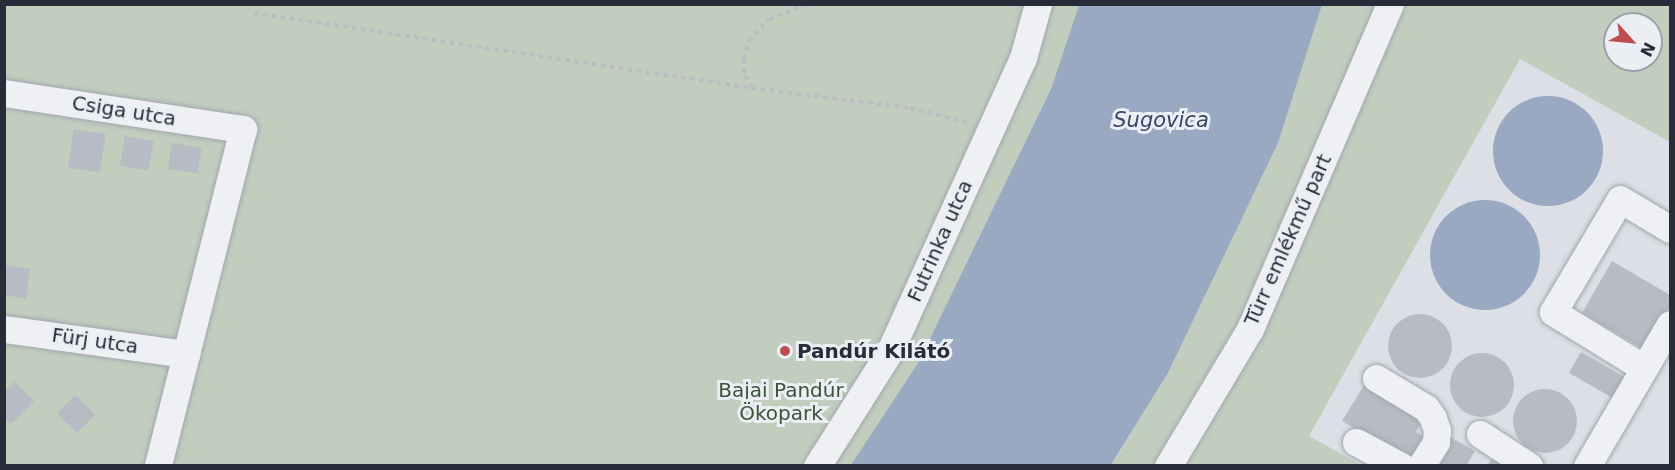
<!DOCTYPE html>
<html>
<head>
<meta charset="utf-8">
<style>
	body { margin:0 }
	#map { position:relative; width:1675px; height:470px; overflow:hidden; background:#dcdfe5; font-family:"DejaVu Sans",sans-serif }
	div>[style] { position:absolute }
	.green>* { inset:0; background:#c1cebe }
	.water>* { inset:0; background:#9aa9c2 }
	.round { border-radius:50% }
	.building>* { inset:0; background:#b7bbc4; transform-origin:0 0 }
	.path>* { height:4px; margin-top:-2px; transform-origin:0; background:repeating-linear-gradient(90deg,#bbbdc3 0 4.5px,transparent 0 9px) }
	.roads { filter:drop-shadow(0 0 2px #a2a6ae) drop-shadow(0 0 2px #a2a6ae) }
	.minor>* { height:27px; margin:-13.5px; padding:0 13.5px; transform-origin:13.5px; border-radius:13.5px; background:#eef0f4 }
	.dots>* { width:16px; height:16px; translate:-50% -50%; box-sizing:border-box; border:3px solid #ebeef3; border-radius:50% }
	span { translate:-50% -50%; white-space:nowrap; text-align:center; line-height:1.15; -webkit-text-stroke:6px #ebeef3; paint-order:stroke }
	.street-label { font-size:20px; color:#282c39 }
	.poi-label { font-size:20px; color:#282c39; font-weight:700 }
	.left { translate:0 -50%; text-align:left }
	.park-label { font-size:20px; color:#395436 }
	.water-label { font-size:21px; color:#364769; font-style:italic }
	.frame { position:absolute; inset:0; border:6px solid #282c39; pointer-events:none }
	.north { position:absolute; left:1603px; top:12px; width:60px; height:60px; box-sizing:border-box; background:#ebeef3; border:2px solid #9da0a9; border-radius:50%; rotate:117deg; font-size:16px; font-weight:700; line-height:24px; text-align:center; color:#282c39 }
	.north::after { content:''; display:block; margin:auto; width:21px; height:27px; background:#bf4c51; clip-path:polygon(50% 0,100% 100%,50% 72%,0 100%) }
</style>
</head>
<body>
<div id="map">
	<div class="green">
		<i style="clip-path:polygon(4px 5px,1079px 5px,1051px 89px,918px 363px,851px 466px,5px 465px)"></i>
		<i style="clip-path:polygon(evenodd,1322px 5px,1670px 5px,1670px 142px,1520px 59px,1309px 436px,1361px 465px,1111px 466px,1168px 373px,1278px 143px,1322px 5px,1615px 24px,1651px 24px,1651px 60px,1615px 60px,1615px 24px)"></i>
	</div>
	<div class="water">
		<i style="clip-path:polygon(1079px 5px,1322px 5px,1278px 143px,1168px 373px,1111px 465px,851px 465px,918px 363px,1051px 89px)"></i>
		<i class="round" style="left:1493px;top:96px;width:110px;height:110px"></i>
		<i class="round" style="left:1430px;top:200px;width:110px;height:110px"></i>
	</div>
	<div class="building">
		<i style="left:74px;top:129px;width:32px;height:39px;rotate:9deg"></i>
		<i style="left:125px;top:136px;width:29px;height:30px;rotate:10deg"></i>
		<i style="left:172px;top:143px;width:30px;height:26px;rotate:9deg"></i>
		<i style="clip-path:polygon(1612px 261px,1670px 295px,1670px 306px,1645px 350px,1582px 313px)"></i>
		<i style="clip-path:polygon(4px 265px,30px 269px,26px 299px,4px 295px)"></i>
		<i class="round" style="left:1388px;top:314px;width:64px;height:64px"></i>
		<i style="left:1581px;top:352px;width:53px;height:24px;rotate:30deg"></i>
		<i class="round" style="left:1450px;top:353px;width:64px;height:64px"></i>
		<i style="clip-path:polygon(15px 382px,34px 401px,11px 424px,4px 418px,4px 392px)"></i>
		<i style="clip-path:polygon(1366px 382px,1424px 418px,1416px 432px,1426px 438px,1411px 463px,1342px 421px)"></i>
		<i class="round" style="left:1513px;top:389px;width:64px;height:64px"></i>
		<i style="left:75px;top:395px;width:28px;height:26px;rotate:44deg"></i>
		<i style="clip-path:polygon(1448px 436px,1475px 451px,1466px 466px,1430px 466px)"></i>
		<i style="clip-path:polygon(1497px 450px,1521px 466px,1487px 466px)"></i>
	</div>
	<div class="path">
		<i style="left:254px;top:13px;width:504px;rotate:8.56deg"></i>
		<i style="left:752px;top:88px;width:159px;rotate:7.2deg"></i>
		<i style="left:910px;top:108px;width:59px;rotate:13.8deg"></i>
		<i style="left:752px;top:87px;width:16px;rotate:-120deg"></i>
		<i style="left:744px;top:73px;width:14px;rotate:-90deg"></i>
		<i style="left:744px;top:59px;width:19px;rotate:-74deg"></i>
		<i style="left:749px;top:41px;width:30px;rotate:-48deg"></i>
		<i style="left:769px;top:19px;width:42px;rotate:-21deg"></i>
	</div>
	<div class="roads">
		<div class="minor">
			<i style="left:4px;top:93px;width:242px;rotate:8.6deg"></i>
			<i style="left:243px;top:129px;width:348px;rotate:104.2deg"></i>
			<i style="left:4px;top:329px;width:184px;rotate:7.8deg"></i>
			<i style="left:1644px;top:368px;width:107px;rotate:-148.4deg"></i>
			<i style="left:1553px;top:312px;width:131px;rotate:-59.3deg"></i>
			<i style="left:1620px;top:199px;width:58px;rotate:31deg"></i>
			<i style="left:1376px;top:378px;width:58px;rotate:31deg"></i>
			<i style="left:1426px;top:408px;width:12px;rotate:55deg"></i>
			<i style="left:1433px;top:418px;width:13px;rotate:72deg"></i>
			<i style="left:1437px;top:430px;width:12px;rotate:95deg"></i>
			<i style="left:1436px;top:442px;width:28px;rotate:122deg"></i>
			<i style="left:1480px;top:434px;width:59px;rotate:33.1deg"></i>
			<i style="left:1356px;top:442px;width:51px;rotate:28.1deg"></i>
			<i style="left:817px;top:466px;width:136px;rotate:-57.6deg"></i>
			<i style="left:890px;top:351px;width:322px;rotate:-65.6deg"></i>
			<i style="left:1023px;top:58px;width:56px;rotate:-74.5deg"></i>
			<i style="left:1168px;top:466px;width:160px;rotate:-59.1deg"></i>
			<i style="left:1250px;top:329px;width:354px;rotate:-66.7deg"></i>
			<i style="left:1587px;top:466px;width:164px;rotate:-59.7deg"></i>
		</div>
	</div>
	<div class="dots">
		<i style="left:785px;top:351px;background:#bf4c51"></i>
	</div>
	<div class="street-label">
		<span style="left:124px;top:111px;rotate:9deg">Csiga utca</span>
		<span style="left:1288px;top:240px;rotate:-66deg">Türr emlékmű part</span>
		<span style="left:940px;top:241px;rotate:-66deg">Futrinka utca</span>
		<span style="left:95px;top:341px;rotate:8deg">Fürj utca</span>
	</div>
	<div class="poi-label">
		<span class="left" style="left:797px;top:351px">Pandúr Kilátó</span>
	</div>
	<div class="park-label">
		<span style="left:781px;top:402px">Bajai Pandúr<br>Ökopark</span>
	</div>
	<div class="water-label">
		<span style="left:1161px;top:120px">Sugovica</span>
	</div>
	<div class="frame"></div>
	<div class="north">N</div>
</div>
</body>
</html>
